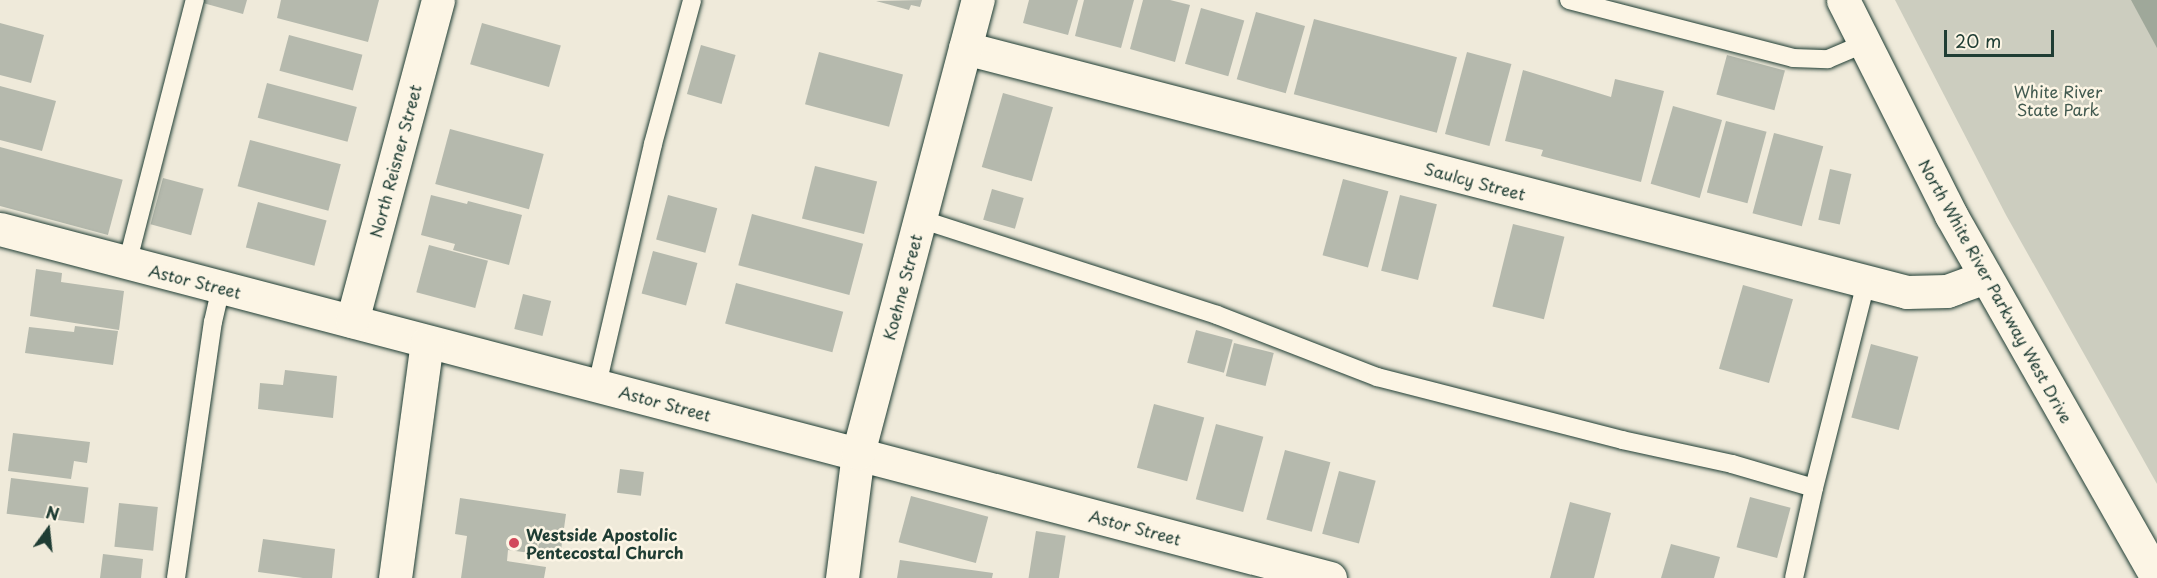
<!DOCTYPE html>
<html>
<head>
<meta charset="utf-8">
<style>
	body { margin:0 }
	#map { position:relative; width:2157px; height:578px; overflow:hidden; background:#efeada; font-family:"Playpen Sans",sans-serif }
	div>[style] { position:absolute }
	.green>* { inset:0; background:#cccdbf }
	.water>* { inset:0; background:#9fa89a }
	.building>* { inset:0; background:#b5b9ad; transform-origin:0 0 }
	.roads { filter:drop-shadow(0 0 2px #1f3d34) drop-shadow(0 0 2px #1f3d34) }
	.lane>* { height:18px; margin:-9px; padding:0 9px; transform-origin:9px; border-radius:9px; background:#fcf5e5 }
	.street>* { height:33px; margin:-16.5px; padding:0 16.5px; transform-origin:16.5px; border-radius:16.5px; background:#fcf5e5 }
	.secondary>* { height:33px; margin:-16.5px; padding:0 16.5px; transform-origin:16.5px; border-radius:16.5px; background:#fcf5e5 }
	.dots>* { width:16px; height:16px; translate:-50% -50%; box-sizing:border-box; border:3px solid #fcf5e5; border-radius:50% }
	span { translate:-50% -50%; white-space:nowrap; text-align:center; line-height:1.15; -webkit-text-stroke:5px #fcf5e5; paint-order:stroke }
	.park-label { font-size:16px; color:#425a50 }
	.street-label { font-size:16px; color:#1f3d34 }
	.poi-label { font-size:16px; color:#1f3d34; font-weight:700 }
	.left { translate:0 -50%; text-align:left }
	.north { position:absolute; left:18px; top:500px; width:60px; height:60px; -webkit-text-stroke:4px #fcf5e5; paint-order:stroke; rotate:15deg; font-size:16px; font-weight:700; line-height:24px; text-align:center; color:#1f3d34 }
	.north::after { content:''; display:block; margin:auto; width:21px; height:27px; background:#1f3d34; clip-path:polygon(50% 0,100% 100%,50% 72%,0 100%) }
	.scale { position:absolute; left:1944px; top:30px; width:110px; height:27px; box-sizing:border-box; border:3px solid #1f3d34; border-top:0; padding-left:8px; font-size:18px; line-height:21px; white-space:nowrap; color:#1f3d34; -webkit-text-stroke:4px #fcf5e5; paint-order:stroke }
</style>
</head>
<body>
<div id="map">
	<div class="green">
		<i style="clip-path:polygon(1895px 0,2157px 0,2157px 484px,2006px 215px)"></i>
	</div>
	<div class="water">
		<i style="clip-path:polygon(2131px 0,2157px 0,2157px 48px)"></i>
	</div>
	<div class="building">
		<i style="clip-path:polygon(204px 0,247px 0,243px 14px,203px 3px)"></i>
		<i style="clip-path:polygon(281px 0,379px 0,368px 42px,277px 18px)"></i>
		<i style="clip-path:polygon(922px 0,920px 7px,911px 5px,909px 10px,876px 1px)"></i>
		<i style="clip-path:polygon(1029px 0,1078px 0,1068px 35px,1023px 23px)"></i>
		<i style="clip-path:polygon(1084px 0,1134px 0,1121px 48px,1075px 36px)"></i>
		<i style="clip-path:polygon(1143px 0,1170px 0,1190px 5px,1175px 62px,1130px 49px)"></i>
		<i style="left:1201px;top:8px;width:45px;height:58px;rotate:16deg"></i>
		<i style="left:1256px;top:12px;width:51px;height:70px;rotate:16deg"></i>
		<i style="left:1314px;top:19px;width:148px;height:78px;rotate:15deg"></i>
		<i style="clip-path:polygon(0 23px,44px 35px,31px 83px,0 75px)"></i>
		<i style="left:482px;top:23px;width:82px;height:43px;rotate:16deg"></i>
		<i style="left:289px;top:35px;width:76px;height:37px;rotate:15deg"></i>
		<i style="left:701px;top:45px;width:36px;height:51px;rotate:16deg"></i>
		<i style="left:819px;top:52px;width:87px;height:54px;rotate:15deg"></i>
		<i style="left:1467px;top:52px;width:46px;height:85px;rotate:15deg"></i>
		<i style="left:1727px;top:55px;width:60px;height:41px;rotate:15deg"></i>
		<i style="clip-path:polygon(1523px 70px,1611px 97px,1615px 79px,1664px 91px,1641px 182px,1541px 156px,1543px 150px,1505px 141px)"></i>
		<i style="left:267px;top:83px;width:93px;height:36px;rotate:15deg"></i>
		<i style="clip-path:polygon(0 86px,56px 101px,42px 151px,0 140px)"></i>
		<i style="left:1003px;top:93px;width:52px;height:77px;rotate:16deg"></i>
		<i style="left:1673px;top:106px;width:51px;height:81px;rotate:16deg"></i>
		<i style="left:1726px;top:121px;width:42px;height:74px;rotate:15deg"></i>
		<i style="left:450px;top:129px;width:97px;height:57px;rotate:15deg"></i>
		<i style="left:1774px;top:133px;width:51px;height:83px;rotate:15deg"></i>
		<i style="left:250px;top:140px;width:94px;height:48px;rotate:15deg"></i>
		<i style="left:0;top:147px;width:127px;height:57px;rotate:15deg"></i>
		<i style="left:815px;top:166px;width:64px;height:54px;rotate:14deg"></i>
		<i style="left:1830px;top:169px;width:22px;height:52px;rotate:13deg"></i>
		<i style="left:163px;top:178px;width:42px;height:48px;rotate:15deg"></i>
		<i style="left:1343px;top:179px;width:47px;height:79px;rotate:15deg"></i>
		<i style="left:992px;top:189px;width:33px;height:32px;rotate:16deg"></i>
		<i style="clip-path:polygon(431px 195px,467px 204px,468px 201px,522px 215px,509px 265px,453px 250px,455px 244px,421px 235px)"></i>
		<i style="left:668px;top:195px;width:51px;height:46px;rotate:15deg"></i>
		<i style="left:1400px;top:195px;width:38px;height:78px;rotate:14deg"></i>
		<i style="left:258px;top:202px;width:71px;height:47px;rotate:15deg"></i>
		<i style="left:752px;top:214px;width:115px;height:53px;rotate:15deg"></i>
		<i style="left:1513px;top:224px;width:53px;height:85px;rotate:14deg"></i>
		<i style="left:429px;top:245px;width:61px;height:49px;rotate:15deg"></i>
		<i style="left:653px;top:251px;width:46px;height:44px;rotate:15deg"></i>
		<i style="clip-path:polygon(36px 269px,62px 273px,61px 282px,124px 291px,119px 330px,30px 316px)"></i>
		<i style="left:736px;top:283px;width:111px;height:42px;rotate:15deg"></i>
		<i style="left:1743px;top:285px;width:52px;height:87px;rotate:16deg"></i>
		<i style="left:523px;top:294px;width:29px;height:36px;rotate:14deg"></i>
		<i style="clip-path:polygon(75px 326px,118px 331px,113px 365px,25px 353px,29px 327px,74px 332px)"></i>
		<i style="left:1196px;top:330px;width:38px;height:34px;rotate:15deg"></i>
		<i style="left:1234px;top:343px;width:41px;height:34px;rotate:14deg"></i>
		<i style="left:1871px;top:344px;width:49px;height:76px;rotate:15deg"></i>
		<i style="clip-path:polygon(285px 370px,337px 376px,333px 418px,258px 409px,260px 383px,283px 385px)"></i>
		<i style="left:1154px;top:404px;width:52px;height:66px;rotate:15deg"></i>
		<i style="left:1216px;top:424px;width:49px;height:78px;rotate:15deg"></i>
		<i style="clip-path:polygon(13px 433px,90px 442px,87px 463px,74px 461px,71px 479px,8px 471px)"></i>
		<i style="left:1285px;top:450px;width:47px;height:72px;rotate:15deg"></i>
		<i style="left:620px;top:469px;width:24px;height:24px;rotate:7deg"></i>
		<i style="left:1339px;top:471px;width:38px;height:65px;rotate:15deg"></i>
		<i style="left:11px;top:478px;width:78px;height:36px;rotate:7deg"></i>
		<i style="left:911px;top:496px;width:80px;height:48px;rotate:15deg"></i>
		<i style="left:1750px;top:497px;width:42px;height:52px;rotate:15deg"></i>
		<i style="clip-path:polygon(460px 498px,566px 514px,560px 557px,508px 550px,507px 561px,546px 567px,544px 578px,461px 578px,467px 536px,455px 534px)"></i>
		<i style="clip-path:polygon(1570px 502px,1611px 513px,1594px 578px,1550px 578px)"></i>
		<i style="left:119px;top:503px;width:39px;height:44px;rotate:6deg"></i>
		<i style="left:1036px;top:531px;width:30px;height:48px;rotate:9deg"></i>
		<i style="clip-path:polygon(263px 539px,335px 549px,332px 578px,303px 578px,258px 572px)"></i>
		<i style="clip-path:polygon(1671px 544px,1720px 557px,1714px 578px,1661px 578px)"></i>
		<i style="clip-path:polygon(103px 554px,143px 559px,141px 578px,100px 578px)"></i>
		<i style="clip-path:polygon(900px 560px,993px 573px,992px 578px,897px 578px)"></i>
	</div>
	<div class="roads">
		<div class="lane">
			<i style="left:1569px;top:0;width:231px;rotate:14.5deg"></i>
			<i style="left:1793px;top:58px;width:35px;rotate:2deg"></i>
			<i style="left:1828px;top:59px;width:39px;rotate:-23deg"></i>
			<i style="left:920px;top:219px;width:312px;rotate:17.9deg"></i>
			<i style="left:1217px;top:315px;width:172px;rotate:21.2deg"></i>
			<i style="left:1377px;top:377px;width:253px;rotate:14.4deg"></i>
			<i style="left:1622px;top:440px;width:113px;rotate:12.3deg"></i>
			<i style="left:1732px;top:464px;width:85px;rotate:16.3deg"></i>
			<i style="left:1814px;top:488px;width:92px;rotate:102.5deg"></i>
			<i style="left:127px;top:264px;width:273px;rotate:-75.6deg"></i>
			<i style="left:597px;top:385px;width:247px;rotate:-76.9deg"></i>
			<i style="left:653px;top:144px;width:149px;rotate:-74.8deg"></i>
			<i style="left:1814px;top:488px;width:212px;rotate:-75.8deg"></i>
			<i style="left:176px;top:578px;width:259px;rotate:-81.8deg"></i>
			<i style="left:213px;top:322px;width:35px;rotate:-77deg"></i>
		</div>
		<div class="street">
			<i style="left:965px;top:48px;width:973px;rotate:14.52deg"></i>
			<i style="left:1907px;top:292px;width:40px;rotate:-1.4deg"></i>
			<i style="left:1947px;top:291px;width:40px;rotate:-20.2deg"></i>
			<i style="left:0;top:229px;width:1375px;rotate:14.7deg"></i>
			<i style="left:352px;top:321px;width:332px;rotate:-75deg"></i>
			<i style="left:395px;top:578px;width:238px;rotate:-82.3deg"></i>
			<i style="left:842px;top:578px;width:126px;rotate:-82.7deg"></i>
			<i style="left:858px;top:453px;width:469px;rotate:-75.2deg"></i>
		</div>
		<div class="secondary">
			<i style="left:1843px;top:0;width:241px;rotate:63.3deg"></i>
			<i style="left:1951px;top:215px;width:417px;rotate:60.4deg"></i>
		</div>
	</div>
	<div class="dots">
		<i style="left:514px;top:543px;background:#d1495b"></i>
	</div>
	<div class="park-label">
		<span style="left:2058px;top:100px">White River<br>State Park</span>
	</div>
	<div class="street-label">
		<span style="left:395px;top:161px;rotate:-75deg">North Reisner Street</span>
		<span style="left:1475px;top:181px;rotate:15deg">Saulcy Street</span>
		<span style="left:195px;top:281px;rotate:14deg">Astor Street</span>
		<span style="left:902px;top:287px;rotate:-75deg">Koehne Street</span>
		<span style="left:1996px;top:291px;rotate:61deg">North White River Parkway West Drive</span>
		<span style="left:665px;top:403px;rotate:15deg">Astor Street</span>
		<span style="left:1135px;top:527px;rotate:15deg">Astor Street</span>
	</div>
	<div class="poi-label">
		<span class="left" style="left:526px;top:543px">Westside Apostolic<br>Pentecostal Church</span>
	</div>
	<div class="north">N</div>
	<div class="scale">20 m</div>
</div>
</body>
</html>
